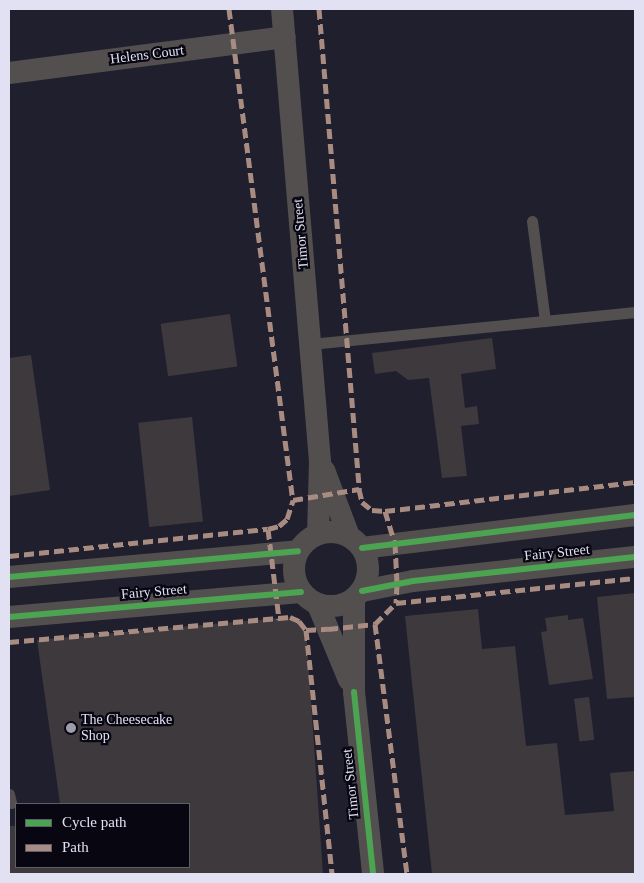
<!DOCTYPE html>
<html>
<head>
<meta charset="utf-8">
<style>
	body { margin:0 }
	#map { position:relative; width:644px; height:883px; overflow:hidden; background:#201f2d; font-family:Georgia,serif }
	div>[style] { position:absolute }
	.building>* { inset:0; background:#3e393d; transform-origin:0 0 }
	.lane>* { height:11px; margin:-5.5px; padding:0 5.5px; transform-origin:5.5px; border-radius:5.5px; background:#534f4e }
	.street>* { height:22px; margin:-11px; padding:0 11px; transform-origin:11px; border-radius:11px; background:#534f4e }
	.street>.ring { margin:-11px; padding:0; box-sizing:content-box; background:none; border:22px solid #534f4e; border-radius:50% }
	.quiet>* { height:5px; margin-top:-2.5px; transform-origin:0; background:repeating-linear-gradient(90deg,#a88b81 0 10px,transparent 0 15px) }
	.cycleway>* { height:6px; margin:-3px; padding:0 3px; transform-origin:3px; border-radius:3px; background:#4ca352 }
	.dots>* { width:14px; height:14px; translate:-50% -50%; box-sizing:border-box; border:2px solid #070611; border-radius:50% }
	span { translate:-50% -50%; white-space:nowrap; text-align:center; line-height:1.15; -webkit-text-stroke:4.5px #070611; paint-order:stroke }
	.street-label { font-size:14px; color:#e1e1f3 }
	.poi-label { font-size:14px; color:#e1e1f3 }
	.left { translate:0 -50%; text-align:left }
	.frame { position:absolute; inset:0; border:10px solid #e1e1f3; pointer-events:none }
	.legend { position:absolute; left:15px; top:803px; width:175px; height:65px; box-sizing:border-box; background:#070611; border:1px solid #5e5e6b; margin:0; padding:6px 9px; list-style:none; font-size:15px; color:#e1e1f3 }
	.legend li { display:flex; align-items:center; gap:10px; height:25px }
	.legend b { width:25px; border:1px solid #5e5e6b }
</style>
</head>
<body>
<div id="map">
	<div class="building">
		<i style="left:230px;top:314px;width:53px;height:70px;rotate:82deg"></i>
		<i style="clip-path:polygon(492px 338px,496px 369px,461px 374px,465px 408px,477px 406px,479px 424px,461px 426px,467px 476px,442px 478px,429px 378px,408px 380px,396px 371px,375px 374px,372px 353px)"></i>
		<i style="clip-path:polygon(31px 355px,50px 490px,9px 496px,9px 358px)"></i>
		<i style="left:192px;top:417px;width:105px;height:54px;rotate:84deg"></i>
		<i style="clip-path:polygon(635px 593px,635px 697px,607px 699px,597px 597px)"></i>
		<i style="clip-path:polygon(478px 609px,482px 649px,515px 646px,526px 746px,557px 743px,565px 815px,614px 811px,610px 773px,635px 771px,635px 874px,432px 874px,405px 616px)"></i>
		<i style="clip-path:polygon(568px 615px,568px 620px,583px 618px,593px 679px,549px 685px,541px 632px,547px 631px,545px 618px)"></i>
		<i style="clip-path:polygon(290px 617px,299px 621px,306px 630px,323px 874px,9px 874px,9px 826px,16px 826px,16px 867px,189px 867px,189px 804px,60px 804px,37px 640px)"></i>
		<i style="left:589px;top:697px;width:43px;height:15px;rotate:83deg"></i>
	</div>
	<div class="lane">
		<i style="left:532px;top:221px;width:101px;rotate:82.6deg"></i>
		<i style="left:310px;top:344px;width:327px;rotate:-5.6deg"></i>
		<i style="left:9px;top:794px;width:9px;rotate:77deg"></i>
		<i style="left:11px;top:803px;width:2px;rotate:180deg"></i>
	</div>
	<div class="street">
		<i style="left:282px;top:9px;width:453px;rotate:85.2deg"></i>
		<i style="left:320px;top:460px;width:74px;rotate:91.5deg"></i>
		<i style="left:9px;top:73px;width:278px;rotate:-7.4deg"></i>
		<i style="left:324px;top:470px;width:71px;rotate:69.3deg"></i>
		<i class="ring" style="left:294px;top:532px;width:52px;height:52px"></i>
		<i style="left:362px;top:548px;width:275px;rotate:-6.9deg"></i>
		<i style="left:9px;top:577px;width:290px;rotate:-5.1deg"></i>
		<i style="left:362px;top:591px;width:52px;rotate:-11.1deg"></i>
		<i style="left:413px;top:581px;width:223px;rotate:-6.2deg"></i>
		<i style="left:354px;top:599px;width:93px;rotate:90deg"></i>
		<i style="left:354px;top:692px;width:183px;rotate:84deg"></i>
		<i style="left:318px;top:605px;width:81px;rotate:67.5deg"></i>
		<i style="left:9px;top:617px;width:293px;rotate:-4.9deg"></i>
	</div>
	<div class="quiet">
		<i style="left:229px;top:9px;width:495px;rotate:82.6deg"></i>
		<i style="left:319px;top:9px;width:482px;rotate:85.2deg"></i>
		<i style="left:385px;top:511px;width:34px;rotate:73deg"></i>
		<i style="left:395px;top:543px;width:41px;rotate:87.2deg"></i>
		<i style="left:397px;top:584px;width:19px;rotate:93deg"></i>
		<i style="left:268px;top:529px;width:91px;rotate:83deg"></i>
		<i style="left:9px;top:556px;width:260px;rotate:-6deg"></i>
		<i style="left:268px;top:529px;width:11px;rotate:-15deg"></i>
		<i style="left:279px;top:526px;width:11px;rotate:-41deg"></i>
		<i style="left:287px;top:519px;width:20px;rotate:-72deg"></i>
		<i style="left:293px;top:500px;width:67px;rotate:-9.5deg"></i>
		<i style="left:359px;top:489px;width:13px;rotate:77deg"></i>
		<i style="left:362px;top:502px;width:13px;rotate:39deg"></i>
		<i style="left:372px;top:510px;width:13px;rotate:4deg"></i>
		<i style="left:385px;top:511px;width:252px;rotate:-6.6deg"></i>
		<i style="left:375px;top:624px;width:252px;rotate:82.7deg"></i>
		<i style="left:306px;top:630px;width:245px;rotate:83.9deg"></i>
		<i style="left:9px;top:642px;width:282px;rotate:-5.1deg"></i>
		<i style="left:290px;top:617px;width:10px;rotate:24deg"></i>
		<i style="left:299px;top:621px;width:11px;rotate:52deg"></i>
		<i style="left:306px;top:630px;width:22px;rotate:-3deg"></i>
		<i style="left:328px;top:629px;width:47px;rotate:-6.1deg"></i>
		<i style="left:375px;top:624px;width:30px;rotate:-45deg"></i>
		<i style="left:396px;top:603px;width:240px;rotate:-6deg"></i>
	</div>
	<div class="cycleway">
		<i style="left:362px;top:548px;width:275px;rotate:-6.9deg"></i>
		<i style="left:9px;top:577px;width:290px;rotate:-5.1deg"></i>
		<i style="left:362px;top:591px;width:52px;rotate:-11.1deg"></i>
		<i style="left:413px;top:581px;width:223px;rotate:-6.2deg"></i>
		<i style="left:9px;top:617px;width:293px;rotate:-4.9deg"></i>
		<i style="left:354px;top:692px;width:183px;rotate:84deg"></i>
	</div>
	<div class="dots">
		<i style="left:71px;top:728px;background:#9d9dae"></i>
	</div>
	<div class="street-label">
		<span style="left:147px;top:55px;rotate:-7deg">Helens Court</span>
		<span style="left:301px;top:234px;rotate:-95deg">Timor Street</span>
		<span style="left:557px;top:553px;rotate:-6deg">Fairy Street</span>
		<span style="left:154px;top:592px;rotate:-5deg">Fairy Street</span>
		<span style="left:351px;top:784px;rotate:-96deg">Timor Street</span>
	</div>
	<div class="poi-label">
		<span class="left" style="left:81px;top:728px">The Cheesecake<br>Shop</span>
	</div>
	<div class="frame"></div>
	<ul class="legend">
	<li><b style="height:6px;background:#4ca352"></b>Cycle path</li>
	<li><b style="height:6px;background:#a88b81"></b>Path</li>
	</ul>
</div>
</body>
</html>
